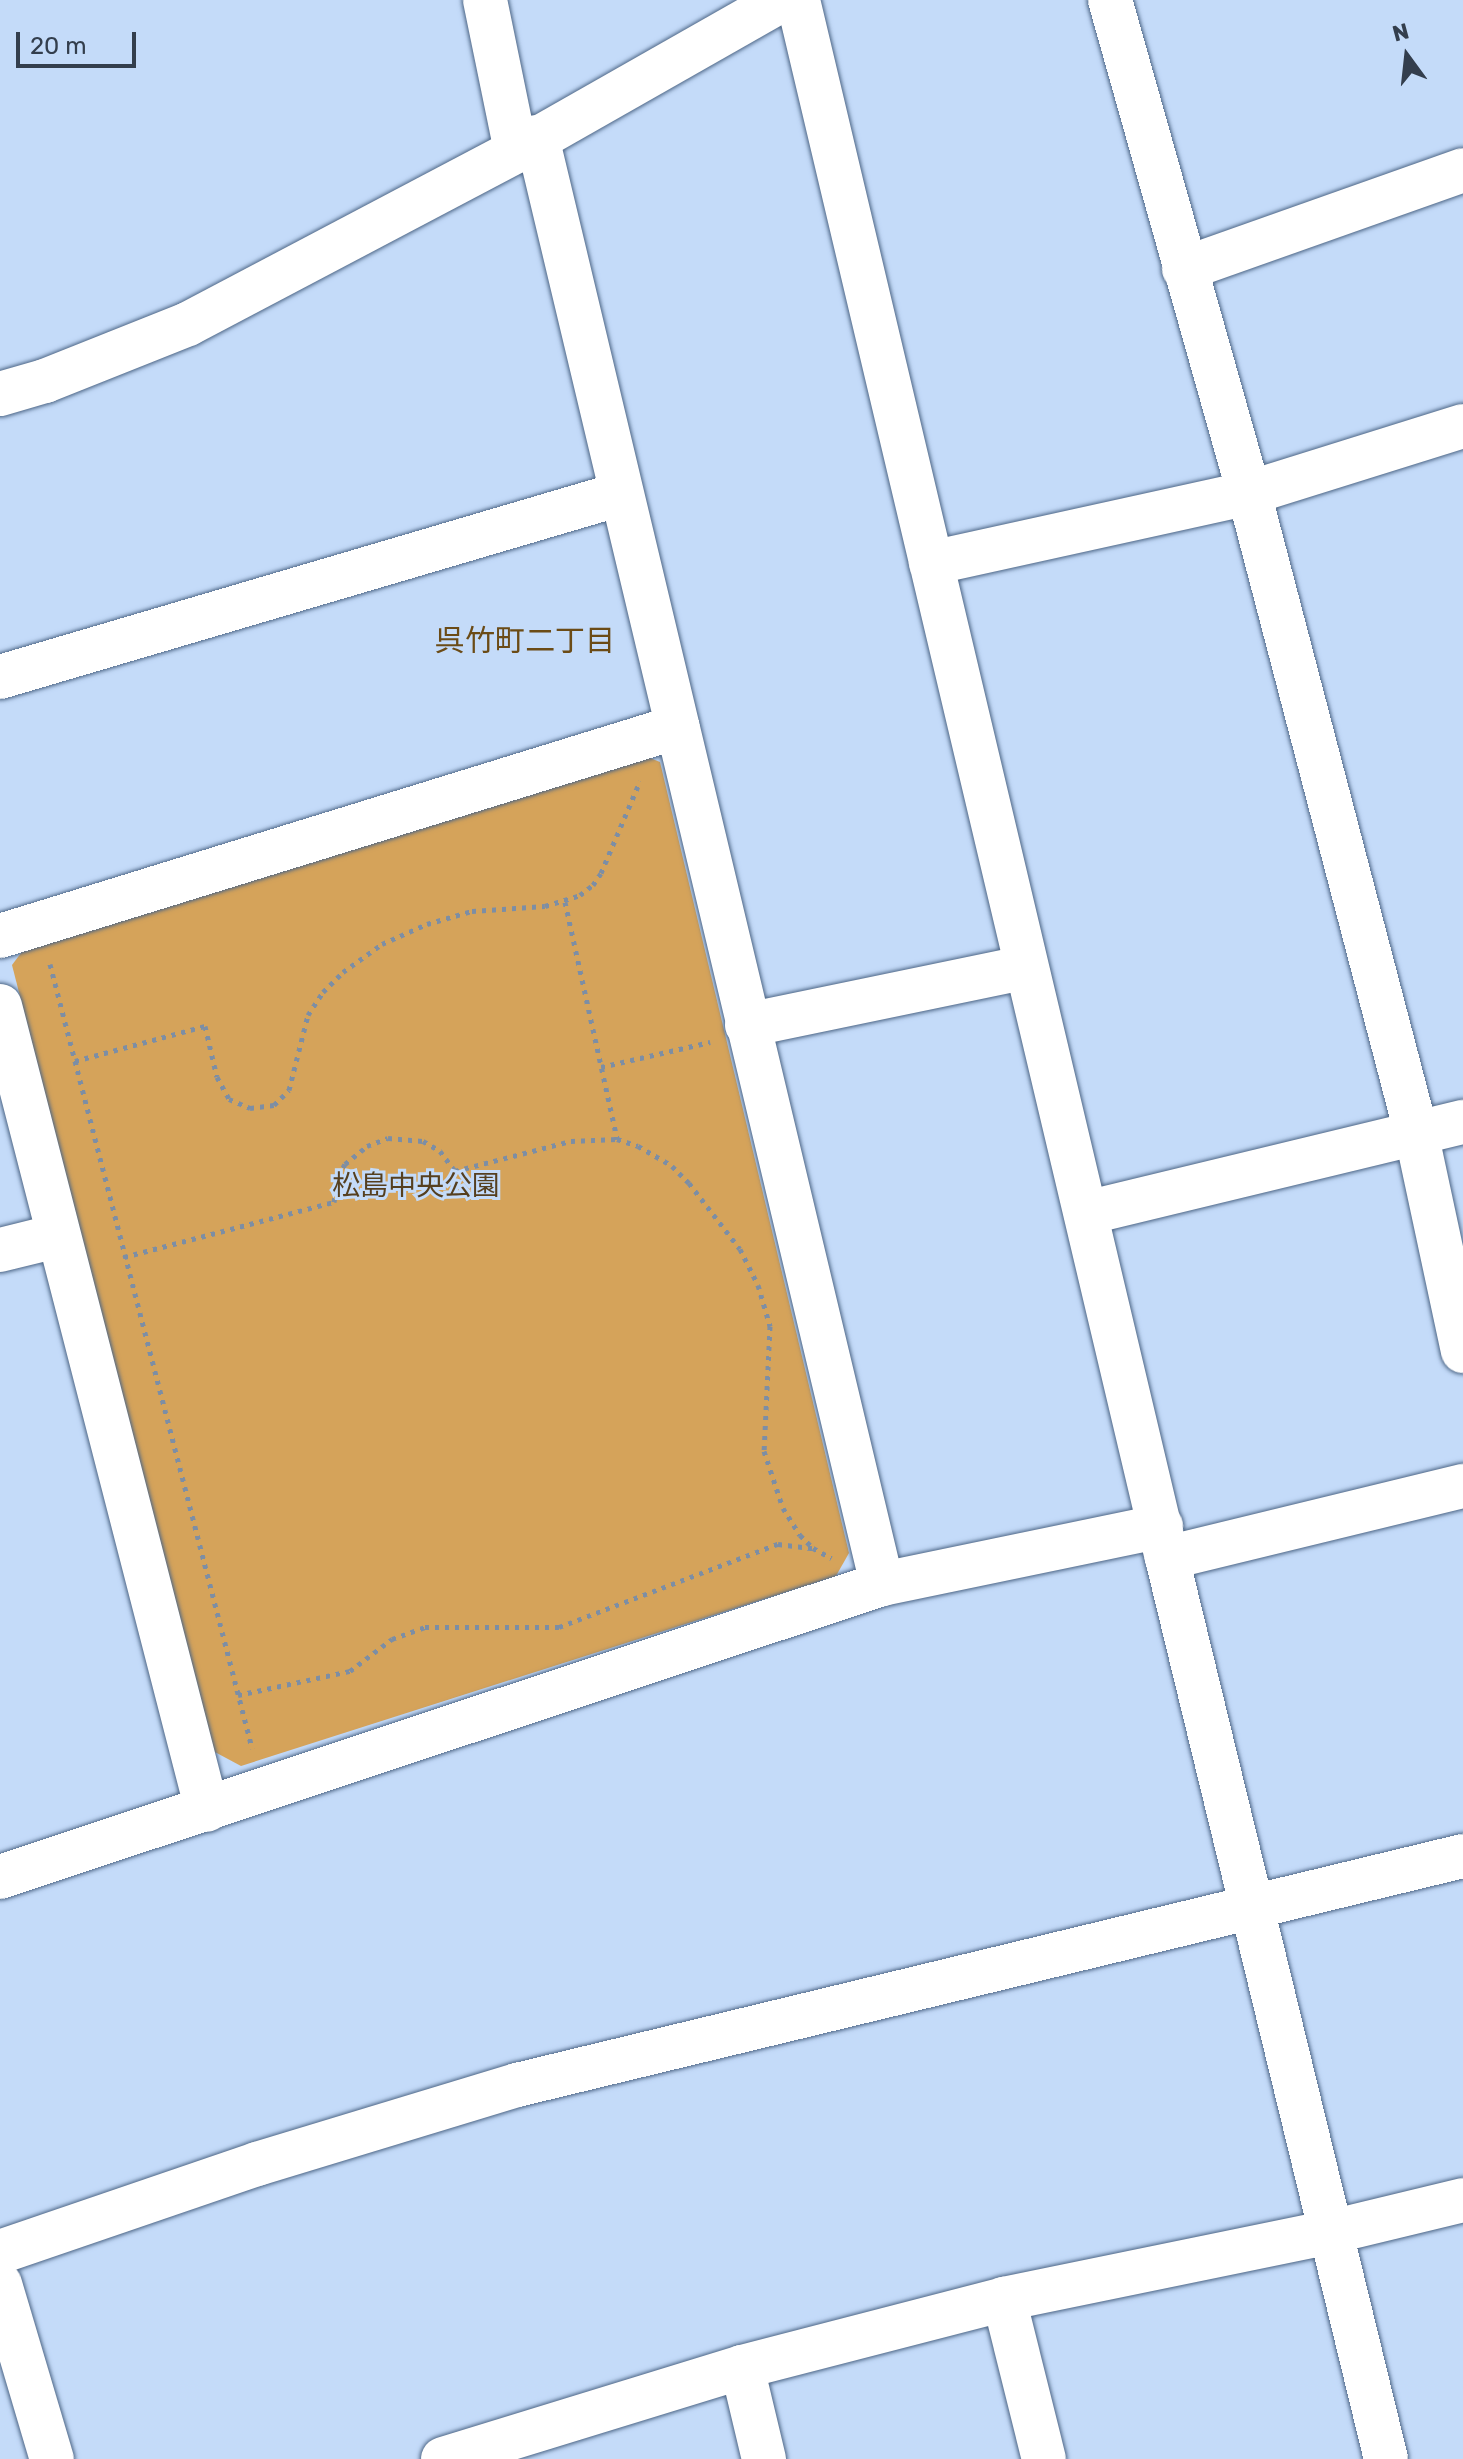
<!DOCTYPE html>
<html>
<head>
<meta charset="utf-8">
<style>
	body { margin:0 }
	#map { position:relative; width:1463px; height:2459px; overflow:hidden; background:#c4dbf9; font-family:Rubik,"Noto Sans JP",sans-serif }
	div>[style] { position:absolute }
	.green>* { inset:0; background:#d5a35a }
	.path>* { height:5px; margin-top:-2.5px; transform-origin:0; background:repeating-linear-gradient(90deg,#7d8ea4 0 4px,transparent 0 10px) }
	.roads { filter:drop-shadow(0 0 2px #4d6686) drop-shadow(0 0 2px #4d6686) }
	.minor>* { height:44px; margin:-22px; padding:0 22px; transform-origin:22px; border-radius:22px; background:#fff }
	span { translate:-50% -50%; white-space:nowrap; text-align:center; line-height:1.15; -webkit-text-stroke:6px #c4dbf9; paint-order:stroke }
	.park-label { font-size:28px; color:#553f1f }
	.neighbourhood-label { font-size:30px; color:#6b4b16 }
	.north { position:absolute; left:1367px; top:16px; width:80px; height:80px; -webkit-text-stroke:6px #c4dbf9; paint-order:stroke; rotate:345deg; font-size:22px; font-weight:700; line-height:32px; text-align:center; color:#333e4d }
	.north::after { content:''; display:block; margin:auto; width:28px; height:36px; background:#333e4d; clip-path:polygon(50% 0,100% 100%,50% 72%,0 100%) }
	.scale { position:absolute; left:16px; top:32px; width:120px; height:36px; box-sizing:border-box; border:4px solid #333e4d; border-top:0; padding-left:10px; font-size:24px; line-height:28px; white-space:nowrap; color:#333e4d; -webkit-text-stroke:6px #c4dbf9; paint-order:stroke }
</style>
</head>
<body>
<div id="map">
	<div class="green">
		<i style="clip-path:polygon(650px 758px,660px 762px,849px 1553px,836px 1576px,241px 1766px,213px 1751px,12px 965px,27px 945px)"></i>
	</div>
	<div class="path">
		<i style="left:565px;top:902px;width:243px;rotate:77.6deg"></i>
		<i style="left:50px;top:964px;width:810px;rotate:75.55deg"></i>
		<i style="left:75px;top:1061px;width:135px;rotate:-15.1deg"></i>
		<i style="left:205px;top:1026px;width:52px;rotate:76.8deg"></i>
		<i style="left:217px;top:1077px;width:25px;rotate:61deg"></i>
		<i style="left:229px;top:1099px;width:23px;rotate:23deg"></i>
		<i style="left:250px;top:1108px;width:24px;rotate:-7deg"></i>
		<i style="left:274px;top:1105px;width:21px;rotate:-45deg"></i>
		<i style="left:289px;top:1090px;width:77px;rotate:-75.8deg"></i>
		<i style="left:308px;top:1015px;width:27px;rotate:-57deg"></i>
		<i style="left:323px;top:992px;width:28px;rotate:-45deg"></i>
		<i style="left:343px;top:972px;width:48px;rotate:-35.7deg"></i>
		<i style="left:382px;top:944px;width:49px;rotate:-24deg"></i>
		<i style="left:427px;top:924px;width:47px;rotate:-16.1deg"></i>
		<i style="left:472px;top:911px;width:73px;rotate:-3.9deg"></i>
		<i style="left:545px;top:906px;width:37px;rotate:-17deg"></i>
		<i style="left:580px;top:895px;width:16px;rotate:-38deg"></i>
		<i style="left:593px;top:885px;width:14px;rotate:-56deg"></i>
		<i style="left:601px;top:873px;width:100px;rotate:-67deg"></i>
		<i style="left:601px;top:1067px;width:112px;rotate:-12.9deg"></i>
		<i style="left:124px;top:1257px;width:217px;rotate:-14.7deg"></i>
		<i style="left:334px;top:1202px;width:26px;rotate:-81deg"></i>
		<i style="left:338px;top:1176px;width:14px;rotate:-60deg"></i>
		<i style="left:345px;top:1164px;width:28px;rotate:-39deg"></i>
		<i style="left:367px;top:1146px;width:22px;rotate:-21deg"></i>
		<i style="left:388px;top:1138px;width:35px;rotate:5deg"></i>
		<i style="left:423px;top:1141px;width:20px;rotate:30deg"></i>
		<i style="left:440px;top:1151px;width:25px;rotate:53deg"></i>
		<i style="left:455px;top:1171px;width:120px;rotate:-14.5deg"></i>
		<i style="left:571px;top:1141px;width:46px;rotate:-2.5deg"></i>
		<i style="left:617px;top:1139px;width:22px;rotate:18deg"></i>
		<i style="left:638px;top:1146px;width:39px;rotate:30deg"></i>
		<i style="left:672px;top:1166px;width:24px;rotate:45deg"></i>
		<i style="left:689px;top:1183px;width:83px;rotate:52.3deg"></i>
		<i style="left:740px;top:1249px;width:40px;rotate:63.4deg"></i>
		<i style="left:758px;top:1285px;width:43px;rotate:73.7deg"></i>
		<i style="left:770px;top:1326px;width:125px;rotate:92.7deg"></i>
		<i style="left:764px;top:1451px;width:60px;rotate:71.6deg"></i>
		<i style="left:783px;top:1508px;width:32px;rotate:58deg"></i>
		<i style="left:800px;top:1535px;width:18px;rotate:45deg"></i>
		<i style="left:238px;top:1695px;width:115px;rotate:-12.1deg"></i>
		<i style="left:350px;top:1671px;width:53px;rotate:-37.3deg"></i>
		<i style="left:392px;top:1639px;width:35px;rotate:-20deg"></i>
		<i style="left:425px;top:1627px;width:134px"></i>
		<i style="left:559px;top:1627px;width:234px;rotate:-20.8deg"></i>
		<i style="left:778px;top:1544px;width:35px;rotate:7deg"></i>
		<i style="left:813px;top:1548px;width:21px;rotate:29deg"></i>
	</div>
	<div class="roads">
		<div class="minor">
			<i style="left:485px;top:0;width:154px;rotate:78.4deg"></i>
			<i style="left:798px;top:0;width:1601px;rotate:76.68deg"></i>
			<i style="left:1167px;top:1558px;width:927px;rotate:76.34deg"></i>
			<i style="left:1110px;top:0;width:512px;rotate:74.25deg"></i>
			<i style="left:1249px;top:493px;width:660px;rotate:75.35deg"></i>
			<i style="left:1416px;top:1132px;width:224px;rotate:77.9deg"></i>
			<i style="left:537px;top:137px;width:1488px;rotate:76.59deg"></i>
			<i style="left:1184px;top:269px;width:296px;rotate:-19.5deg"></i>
			<i style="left:0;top:394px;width:47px;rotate:-16.1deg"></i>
			<i style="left:45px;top:381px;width:154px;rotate:-21.7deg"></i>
			<i style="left:188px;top:324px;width:371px;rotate:-27.8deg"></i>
			<i style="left:516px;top:151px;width:306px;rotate:-29.6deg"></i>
			<i style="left:931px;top:563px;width:326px;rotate:-12.4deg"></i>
			<i style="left:1249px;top:493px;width:224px;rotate:-17.4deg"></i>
			<i style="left:0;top:677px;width:646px;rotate:-16.44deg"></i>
			<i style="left:0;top:936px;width:709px;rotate:-17.16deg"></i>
			<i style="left:0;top:1006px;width:830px;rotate:75.56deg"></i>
			<i style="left:747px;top:1025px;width:285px;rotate:-11.7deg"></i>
			<i style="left:1086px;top:1213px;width:388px;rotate:-13.6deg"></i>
			<i style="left:0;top:1250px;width:59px;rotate:-13.8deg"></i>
			<i style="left:1167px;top:1558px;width:305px;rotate:-13.7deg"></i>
			<i style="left:0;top:1877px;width:929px;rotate:-18.38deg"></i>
			<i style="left:882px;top:1584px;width:285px;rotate:-11.7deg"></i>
			<i style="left:0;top:2252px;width:272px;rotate:-18.9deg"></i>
			<i style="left:257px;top:2164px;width:272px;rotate:-16.9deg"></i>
			<i style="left:517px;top:2085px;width:973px;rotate:-13.61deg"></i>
			<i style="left:0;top:2284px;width:183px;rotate:73.5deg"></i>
			<i style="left:1004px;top:2299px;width:165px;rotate:76deg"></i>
			<i style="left:742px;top:2367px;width:95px;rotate:76.6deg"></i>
			<i style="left:443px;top:2459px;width:313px;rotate:-17.1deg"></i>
			<i style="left:742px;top:2367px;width:271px;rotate:-14.5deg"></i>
			<i style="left:1004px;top:2299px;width:334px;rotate:-11.6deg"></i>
			<i style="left:1331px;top:2232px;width:136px;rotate:-13.6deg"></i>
		</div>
	</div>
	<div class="park-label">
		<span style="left:416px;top:1186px">松島中央公園</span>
	</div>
	<div class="neighbourhood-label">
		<span style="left:525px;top:641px">呉竹町二丁目</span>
	</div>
	<div class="north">N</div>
	<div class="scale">20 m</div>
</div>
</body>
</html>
